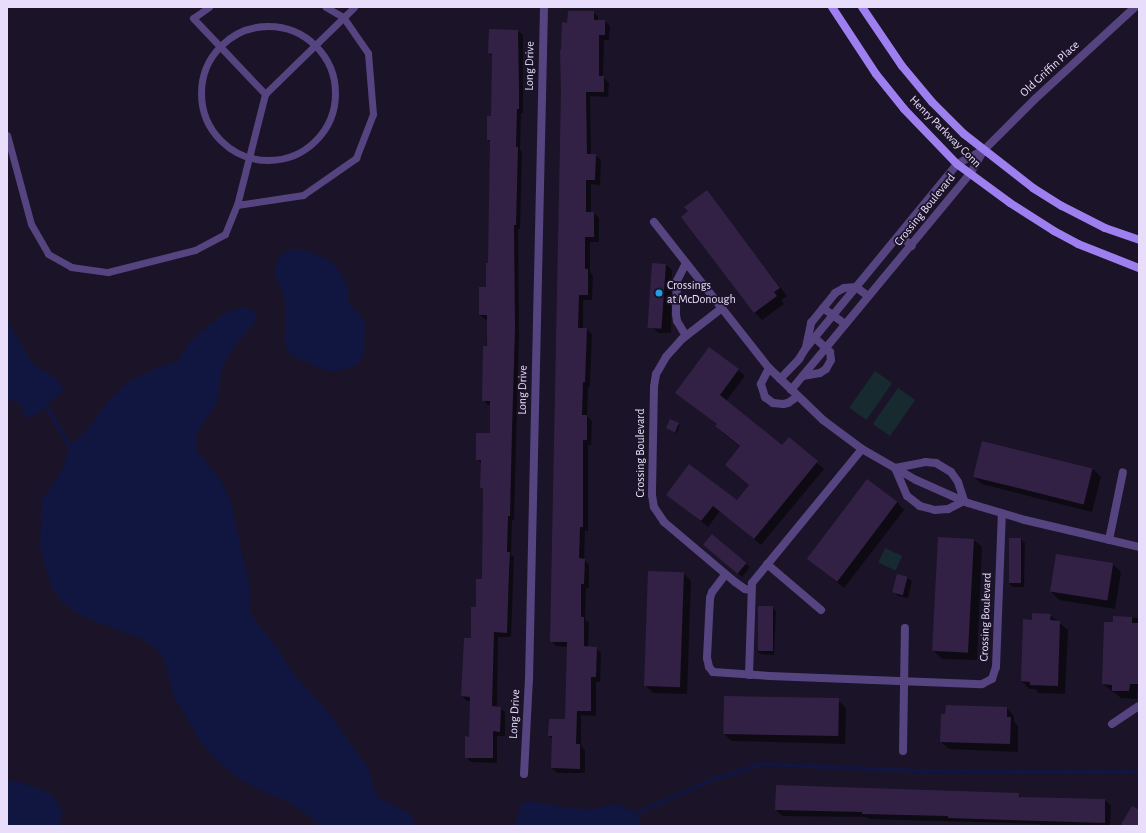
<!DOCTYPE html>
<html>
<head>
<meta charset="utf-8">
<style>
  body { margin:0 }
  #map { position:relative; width:1146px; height:833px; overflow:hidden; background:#1b1327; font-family:"Alegreya Sans",sans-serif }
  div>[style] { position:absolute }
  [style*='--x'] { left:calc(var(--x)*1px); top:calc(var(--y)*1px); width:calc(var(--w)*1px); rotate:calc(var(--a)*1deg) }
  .green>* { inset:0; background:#172a30; transform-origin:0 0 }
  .water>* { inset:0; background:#111641 }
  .shadow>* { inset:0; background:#0007 }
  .stream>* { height:4px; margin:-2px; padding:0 2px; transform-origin:2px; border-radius:2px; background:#111641 }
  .building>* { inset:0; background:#322145; transform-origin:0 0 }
  .lane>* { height:7px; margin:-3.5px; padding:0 3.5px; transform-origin:3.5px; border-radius:3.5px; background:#554480 }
  .lane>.ring { margin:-3.5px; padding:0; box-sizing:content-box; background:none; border:7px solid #554480; border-radius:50% }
  .street>* { height:8px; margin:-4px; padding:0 4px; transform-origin:4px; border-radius:4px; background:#554480 }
  .secondary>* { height:8px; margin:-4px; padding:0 4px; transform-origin:4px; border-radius:4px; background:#9e7ff0 }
  .dots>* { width:11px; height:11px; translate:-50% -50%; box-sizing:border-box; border:2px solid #1b1327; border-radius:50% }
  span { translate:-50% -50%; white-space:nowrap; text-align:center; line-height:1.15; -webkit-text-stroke:3.5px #1b1327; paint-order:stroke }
  .street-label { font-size:12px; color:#e8ddfb }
  .poi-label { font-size:12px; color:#e8ddfb }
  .left { translate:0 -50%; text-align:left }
  .frame { position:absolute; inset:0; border:8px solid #e8ddfb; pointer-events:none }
</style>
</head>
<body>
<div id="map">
  <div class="green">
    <div style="left:875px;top:371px;width:21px;height:45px;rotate:35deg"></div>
    <div style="left:898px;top:388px;width:21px;height:44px;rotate:35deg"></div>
    <div style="left:885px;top:548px;width:19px;height:16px;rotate:25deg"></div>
  </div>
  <div class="water">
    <div style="clip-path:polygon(291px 249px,301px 249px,328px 259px,336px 267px,346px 281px,349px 303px,362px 318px,365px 326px,364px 352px,359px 363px,352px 367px,342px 370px,328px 371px,298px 359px,289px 353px,285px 344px,285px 305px,283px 294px,275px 274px,276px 263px,279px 257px,286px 251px)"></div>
    <div style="clip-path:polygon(246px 307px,255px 312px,255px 321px,229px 354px,222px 370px,217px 403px,202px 424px,197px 433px,195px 441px,198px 452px,220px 479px,230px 499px,249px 584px,250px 611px,256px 622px,273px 642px,296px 677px,326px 709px,369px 769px,374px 791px,378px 797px,410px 814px,416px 826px,319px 826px,309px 816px,291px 803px,258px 789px,240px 779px,218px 762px,202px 744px,174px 697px,164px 659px,156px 649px,140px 638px,81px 616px,62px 602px,52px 588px,46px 570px,40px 544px,42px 499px,61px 473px,70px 446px,90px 426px,110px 399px,130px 381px,145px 373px,178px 360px,191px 341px,208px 326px,226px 312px)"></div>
    <div style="clip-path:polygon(7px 320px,33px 364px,58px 380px,64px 391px,31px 418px,25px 416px,23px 408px,17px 401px,7px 400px)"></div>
    <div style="clip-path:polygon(7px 780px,20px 782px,52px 794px,62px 810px,60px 826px,7px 826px)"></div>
    <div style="clip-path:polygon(529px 801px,568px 808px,593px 809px,616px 804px,628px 809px,635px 814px,639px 818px,639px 826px,515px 826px,521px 805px)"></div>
  </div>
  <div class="shadow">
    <div style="clip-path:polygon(593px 12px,598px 17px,598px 21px,604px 21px,610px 26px,609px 40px,604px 40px,603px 77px,609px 83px,608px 97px,590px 96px,591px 155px,595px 155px,601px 160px,600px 185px,591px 184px,591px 213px,594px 213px,599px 218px,599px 242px,590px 242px,590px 272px,593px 276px,592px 300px,583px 300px,583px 329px,587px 329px,592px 334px,590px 387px,588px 387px,587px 416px,592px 421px,591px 445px,588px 445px,588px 531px,585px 531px,584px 560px,589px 565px,589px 588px,586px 588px,585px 620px,589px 623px,588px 648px,596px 648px,601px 653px,600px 682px,596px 682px,596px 716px,581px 715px,581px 746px,585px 750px,585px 773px,557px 773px,552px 768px,553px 739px,549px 736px,566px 720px,568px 647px,556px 646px,551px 641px,568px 24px)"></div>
    <div style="clip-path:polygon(518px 31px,523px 35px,523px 113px,521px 113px,520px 150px,522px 152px,520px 229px,518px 229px,519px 335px,514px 520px,512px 520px,511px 555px,514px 557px,511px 637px,498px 637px,497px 708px,500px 708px,505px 712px,505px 736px,497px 736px,497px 763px,471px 762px,466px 757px,470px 738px,471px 701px,467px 701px,462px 696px,483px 580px,484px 490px,481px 487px,482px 464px,477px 459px,491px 434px,491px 405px,488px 405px,483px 400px,488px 320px,485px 319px,480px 315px,487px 288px,489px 264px,491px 143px,488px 140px,492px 117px,493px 57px,489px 53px)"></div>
    <div style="clip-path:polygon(706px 191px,787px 296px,781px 300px,784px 304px,762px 320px,754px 312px,689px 212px)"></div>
    <div style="clip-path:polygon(653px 264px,666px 265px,672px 270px,671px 333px,658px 333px,652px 327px)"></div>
    <div style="clip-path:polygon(738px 370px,745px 376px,726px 401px,782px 446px,789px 439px,824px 469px,761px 545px,720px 511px,708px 527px,667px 495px,737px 501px,750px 485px,726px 465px,740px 447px,723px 433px,716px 426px,718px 425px,676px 393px)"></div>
    <div style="clip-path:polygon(670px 420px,680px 425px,677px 433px,667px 428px)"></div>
    <div style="clip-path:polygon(983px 442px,1093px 469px,1101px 477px,1092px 512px,982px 484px,974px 477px)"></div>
    <div style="clip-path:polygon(897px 502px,904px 510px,844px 588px,807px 558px)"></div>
    <div style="clip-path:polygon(939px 538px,974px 540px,982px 547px,977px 660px,942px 659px,934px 651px)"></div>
    <div style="clip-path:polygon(1021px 539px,1025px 543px,1024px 587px,1013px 587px,1009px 583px)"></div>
    <div style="clip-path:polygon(707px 548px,746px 564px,750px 567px,742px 577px)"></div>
    <div style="clip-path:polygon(1057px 555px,1113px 564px,1121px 572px,1115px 609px,1059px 600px,1051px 592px)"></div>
    <div style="clip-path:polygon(683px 573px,691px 581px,687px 694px,653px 693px,645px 685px)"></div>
    <div style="clip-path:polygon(898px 576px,908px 578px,912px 581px,908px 598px,898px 596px,894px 592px)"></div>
    <div style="clip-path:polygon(772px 607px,776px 611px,774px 655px,761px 654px,757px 651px)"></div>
    <div style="clip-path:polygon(1050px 615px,1068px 630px,1065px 694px,1039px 693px,1035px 689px,1029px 689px,1022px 681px,1033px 621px)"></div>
    <div style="clip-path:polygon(1114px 617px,1139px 618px,1139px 691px,1137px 691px,1137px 699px,1121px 698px,1103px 684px)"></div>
    <div style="clip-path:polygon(838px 700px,846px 708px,845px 744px,732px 741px,724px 734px)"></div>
    <div style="clip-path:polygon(1007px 708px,1014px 716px,1014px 722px,1018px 726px,1018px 752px,949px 749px,941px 742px)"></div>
    <div style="clip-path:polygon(777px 786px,1018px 794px,1023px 799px,1105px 800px,1111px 806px,1110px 826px,1042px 826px,1040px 824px,869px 819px,866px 817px,782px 816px,776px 810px)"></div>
  </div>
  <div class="stream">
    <div style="--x:46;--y:406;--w:47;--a:59"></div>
    <div style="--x:635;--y:814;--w:86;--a:-23.9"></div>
    <div style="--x:714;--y:779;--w:50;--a:-17.4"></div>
    <div style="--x:762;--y:764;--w:157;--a:2.6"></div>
    <div style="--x:919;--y:771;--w:220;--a:0.3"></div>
  </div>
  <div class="building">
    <div style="clip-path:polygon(568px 11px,594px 11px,594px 20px,605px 20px,605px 35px,599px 35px,599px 76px,604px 76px,604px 92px,586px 92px,587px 154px,596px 154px,595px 180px,586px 180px,586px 212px,594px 212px,594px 237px,585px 237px,585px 269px,588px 269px,588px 295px,579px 295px,578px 328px,587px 328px,585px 382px,583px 382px,582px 415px,587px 415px,587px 440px,583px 440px,583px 527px,580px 527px,579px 558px,585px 559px,584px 584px,581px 584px,581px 617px,584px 617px,584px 646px,597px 647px,596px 677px,591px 677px,591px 711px,577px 711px,576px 744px,580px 744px,580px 769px,551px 768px,552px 736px,548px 736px,549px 719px,565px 719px,567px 642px,550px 642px,561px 91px,560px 50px,561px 50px,562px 22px,567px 23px)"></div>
    <div style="clip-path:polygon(489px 29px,518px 30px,519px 89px,519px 109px,517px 109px,516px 147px,518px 147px,516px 225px,514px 225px,515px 329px,512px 430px,510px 516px,508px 516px,507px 552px,510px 552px,509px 571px,507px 633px,494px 632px,492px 706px,501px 707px,500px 732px,493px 731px,493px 758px,465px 758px,465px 736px,469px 737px,470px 697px,461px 696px,464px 638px,471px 638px,471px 607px,476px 607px,476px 579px,482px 579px,483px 488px,480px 488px,481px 460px,476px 460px,476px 433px,490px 433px,490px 401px,482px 401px,483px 346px,487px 346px,487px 315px,479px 315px,479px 287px,486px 287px,486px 263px,488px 263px,490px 140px,487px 140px,487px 116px,491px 116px,492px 54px,488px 53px)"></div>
    <div style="clip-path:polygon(707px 190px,780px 288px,774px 292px,777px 296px,754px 313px,681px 217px,688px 211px,684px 207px)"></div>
    <div style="left:652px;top:263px;width:14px;height:65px;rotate:4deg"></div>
    <div style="clip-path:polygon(709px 347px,739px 369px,720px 395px,782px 445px,789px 437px,818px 461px,754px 539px,713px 506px,701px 521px,666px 495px,689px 464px,737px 500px,749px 485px,725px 465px,740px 446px,715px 426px,717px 424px,675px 393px)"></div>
    <div style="left:670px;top:419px;width:10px;height:10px;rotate:24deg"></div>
    <div style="left:982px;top:441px;width:114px;height:37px;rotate:14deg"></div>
    <div style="left:867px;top:479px;width:38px;height:100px;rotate:37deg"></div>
    <div style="left:712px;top:534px;width:45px;height:14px;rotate:40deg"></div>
    <div style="left:938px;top:537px;width:36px;height:114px;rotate:3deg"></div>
    <div style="left:1009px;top:538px;width:12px;height:45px"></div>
    <div style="left:1056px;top:554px;width:58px;height:38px;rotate:9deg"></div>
    <div style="left:648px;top:571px;width:36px;height:115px;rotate:2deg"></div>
    <div style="left:897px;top:574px;width:11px;height:19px;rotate:15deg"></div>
    <div style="left:758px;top:606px;width:15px;height:45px"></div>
    <div style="clip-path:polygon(1032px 613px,1051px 614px,1050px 620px,1060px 621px,1058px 686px,1030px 685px,1030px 682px,1021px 681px,1023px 619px,1032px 620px)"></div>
    <div style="clip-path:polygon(1113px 616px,1132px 617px,1132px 623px,1139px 623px,1139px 684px,1130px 684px,1129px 691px,1112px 691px,1112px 685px,1102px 684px,1104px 622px,1113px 622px)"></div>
    <div style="left:724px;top:696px;width:115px;height:38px;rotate:1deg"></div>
    <div style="clip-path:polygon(946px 705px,1007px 707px,1007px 717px,1011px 717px,1010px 744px,940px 742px,941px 714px,945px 714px)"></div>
    <div style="clip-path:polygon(776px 785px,1019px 793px,1019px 797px,1105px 799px,1105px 823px,948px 818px,948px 816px,862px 814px,862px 812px,775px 810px)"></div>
    <div style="clip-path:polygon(1132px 806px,1139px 810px,1139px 826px,1120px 826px)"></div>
  </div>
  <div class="lane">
    <div style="--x:209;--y:7;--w:19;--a:145"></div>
    <div style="--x:193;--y:18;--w:105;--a:46.5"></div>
    <div class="ring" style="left:201px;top:26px;width:127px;height:127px"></div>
    <div style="--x:7;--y:135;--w:92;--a:74.9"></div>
    <div style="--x:31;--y:224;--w:34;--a:60"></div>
    <div style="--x:48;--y:254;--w:26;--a:29"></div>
    <div style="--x:71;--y:267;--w:37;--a:8"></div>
    <div style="--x:108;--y:272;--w:90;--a:-14.2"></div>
    <div style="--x:195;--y:250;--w:34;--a:-28"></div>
    <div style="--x:225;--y:234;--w:31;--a:-68"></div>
    <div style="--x:237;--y:205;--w:67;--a:-8.6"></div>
    <div style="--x:303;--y:195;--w:65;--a:-34.9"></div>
    <div style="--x:356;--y:158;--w:47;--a:-68.9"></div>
    <div style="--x:373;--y:114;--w:61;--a:-94.7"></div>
    <div style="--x:368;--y:53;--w:44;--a:-124.8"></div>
    <div style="--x:343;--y:17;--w:20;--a:-150"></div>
    <div style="--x:237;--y:205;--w:114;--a:-75.8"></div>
    <div style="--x:265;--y:94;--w:124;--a:-44.3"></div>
  </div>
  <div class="street">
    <div style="--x:654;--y:222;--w:186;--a:51.8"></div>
    <div style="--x:769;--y:368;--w:75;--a:43.9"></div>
    <div style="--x:823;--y:420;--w:49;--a:36.6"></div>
    <div style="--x:862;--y:449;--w:62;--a:29.9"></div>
    <div style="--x:916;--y:480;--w:57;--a:23.9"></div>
    <div style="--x:968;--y:503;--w:59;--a:16.6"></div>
    <div style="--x:1025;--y:520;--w:117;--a:13.3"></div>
    <div style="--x:900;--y:235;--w:16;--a:43"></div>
    <div style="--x:686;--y:263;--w:20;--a:117"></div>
    <div style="--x:677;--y:281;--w:33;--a:92"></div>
    <div style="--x:676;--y:314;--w:7;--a:82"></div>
    <div style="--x:677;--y:321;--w:17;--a:59"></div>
    <div style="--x:722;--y:308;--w:51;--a:142.2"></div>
    <div style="--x:682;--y:339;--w:24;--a:132"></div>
    <div style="--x:666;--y:357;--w:20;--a:120"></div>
    <div style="--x:656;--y:374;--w:13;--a:99"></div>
    <div style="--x:654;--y:387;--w:108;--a:91.1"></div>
    <div style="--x:652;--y:495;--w:12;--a:81"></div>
    <div style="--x:654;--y:507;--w:18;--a:56"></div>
    <div style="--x:664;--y:522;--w:93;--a:40.2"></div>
    <div style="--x:735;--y:582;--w:12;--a:35"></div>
    <div style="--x:745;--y:589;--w:5;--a:11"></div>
    <div style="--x:823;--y:308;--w:27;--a:36"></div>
    <div style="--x:806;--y:347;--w:25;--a:-78"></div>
    <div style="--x:811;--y:323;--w:38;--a:-51"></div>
    <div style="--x:835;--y:293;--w:10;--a:-29"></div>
    <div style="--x:844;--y:288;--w:12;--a:-5"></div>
    <div style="--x:856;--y:287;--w:15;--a:37"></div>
    <div style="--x:769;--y:368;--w:18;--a:117"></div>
    <div style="--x:761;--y:384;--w:14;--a:73"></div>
    <div style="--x:765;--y:397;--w:10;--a:37"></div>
    <div style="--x:773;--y:403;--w:10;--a:6"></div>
    <div style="--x:783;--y:404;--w:5;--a:-11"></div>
    <div style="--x:788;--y:403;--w:12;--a:-35"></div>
    <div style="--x:803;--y:376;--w:17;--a:-10"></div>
    <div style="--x:820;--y:373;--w:7;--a:-34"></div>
    <div style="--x:826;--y:369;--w:10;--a:-61"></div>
    <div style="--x:831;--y:360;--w:8;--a:-97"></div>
    <div style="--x:830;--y:352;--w:21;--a:-137"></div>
    <div style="--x:780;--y:379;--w:28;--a:-46"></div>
    <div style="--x:799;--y:359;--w:13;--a:-58"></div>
    <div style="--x:806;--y:348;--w:238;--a:-50.6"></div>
    <div style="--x:957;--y:164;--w:30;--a:-28"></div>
    <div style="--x:791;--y:390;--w:281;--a:-50.4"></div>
    <div style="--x:970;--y:174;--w:28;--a:-60"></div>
    <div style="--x:984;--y:150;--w:72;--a:-45"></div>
    <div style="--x:1035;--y:99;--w:136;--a:-42.6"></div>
    <div style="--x:925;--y:462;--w:11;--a:5"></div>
    <div style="--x:936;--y:463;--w:17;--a:31"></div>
    <div style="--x:951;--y:472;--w:12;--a:55"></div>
    <div style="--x:958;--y:482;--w:20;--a:72"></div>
    <div style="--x:964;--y:501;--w:18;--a:153"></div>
    <div style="--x:948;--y:509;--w:13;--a:176"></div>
    <div style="--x:935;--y:510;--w:16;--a:-165"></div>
    <div style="--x:920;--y:506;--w:16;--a:-142"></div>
    <div style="--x:907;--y:496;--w:30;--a:-113"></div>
    <div style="--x:895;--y:468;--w:31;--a:-11"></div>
    <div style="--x:1109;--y:540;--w:69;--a:-78.4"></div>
    <div style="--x:767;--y:564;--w:71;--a:40.4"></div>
    <div style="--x:725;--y:575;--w:21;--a:127"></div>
    <div style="--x:712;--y:592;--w:6;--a:108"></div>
    <div style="--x:710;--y:598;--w:60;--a:92.9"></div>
    <div style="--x:707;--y:658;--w:9;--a:77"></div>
    <div style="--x:709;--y:667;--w:6;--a:51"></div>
    <div style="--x:713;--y:672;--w:57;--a:4"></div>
    <div style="--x:770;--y:676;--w:212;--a:2.2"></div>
    <div style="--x:982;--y:684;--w:11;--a:-27"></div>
    <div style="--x:992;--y:679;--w:13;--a:-72"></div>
    <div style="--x:996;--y:667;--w:153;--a:-87.8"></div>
    <div style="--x:749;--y:675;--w:92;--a:-88.1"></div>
    <div style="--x:752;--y:583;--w:173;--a:-50.6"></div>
    <div style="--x:1112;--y:724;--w:32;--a:-34"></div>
    <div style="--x:903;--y:751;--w:123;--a:-89.1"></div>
    <div style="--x:524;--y:774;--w:95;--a:-87"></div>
    <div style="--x:529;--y:679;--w:672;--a:-88.72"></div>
  </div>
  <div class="secondary">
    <div style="--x:832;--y:7;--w:80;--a:56.7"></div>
    <div style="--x:876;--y:74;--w:45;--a:51.3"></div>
    <div style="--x:904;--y:109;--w:76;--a:46.1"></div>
    <div style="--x:957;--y:164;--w:66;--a:36.3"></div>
    <div style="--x:1010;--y:203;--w:52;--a:32.5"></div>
    <div style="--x:1054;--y:231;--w:27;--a:28"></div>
    <div style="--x:1078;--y:244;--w:66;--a:21.5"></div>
    <div style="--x:862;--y:7;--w:71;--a:55.9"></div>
    <div style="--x:902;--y:66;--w:47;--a:50.2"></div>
    <div style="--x:932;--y:102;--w:45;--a:45"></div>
    <div style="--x:964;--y:134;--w:88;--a:38"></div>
    <div style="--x:1033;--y:188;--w:34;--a:32"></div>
    <div style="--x:1062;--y:206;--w:48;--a:27.1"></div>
    <div style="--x:1105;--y:228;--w:36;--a:19"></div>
  </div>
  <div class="dots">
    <div style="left:659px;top:293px;background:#1f9ee4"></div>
  </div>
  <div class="street-label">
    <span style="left:530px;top:66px;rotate:-89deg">Long Drive</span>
    <span style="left:1050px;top:69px;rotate:-43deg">Old Griffin Place</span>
    <span style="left:945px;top:132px;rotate:45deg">Henry Parkway Conn</span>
    <span style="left:925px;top:210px;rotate:-51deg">Crossing Boulevard</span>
    <span style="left:523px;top:390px;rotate:-89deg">Long Drive</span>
    <span style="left:641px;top:453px;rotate:-90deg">Crossing Boulevard</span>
    <span style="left:986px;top:617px;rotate:-88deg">Crossing Boulevard</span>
    <span style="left:515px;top:714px;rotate:-87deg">Long Drive</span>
  </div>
  <div class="poi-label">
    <span class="left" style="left:667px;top:293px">Crossings<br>at McDonough</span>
  </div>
  <div class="frame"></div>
</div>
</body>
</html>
